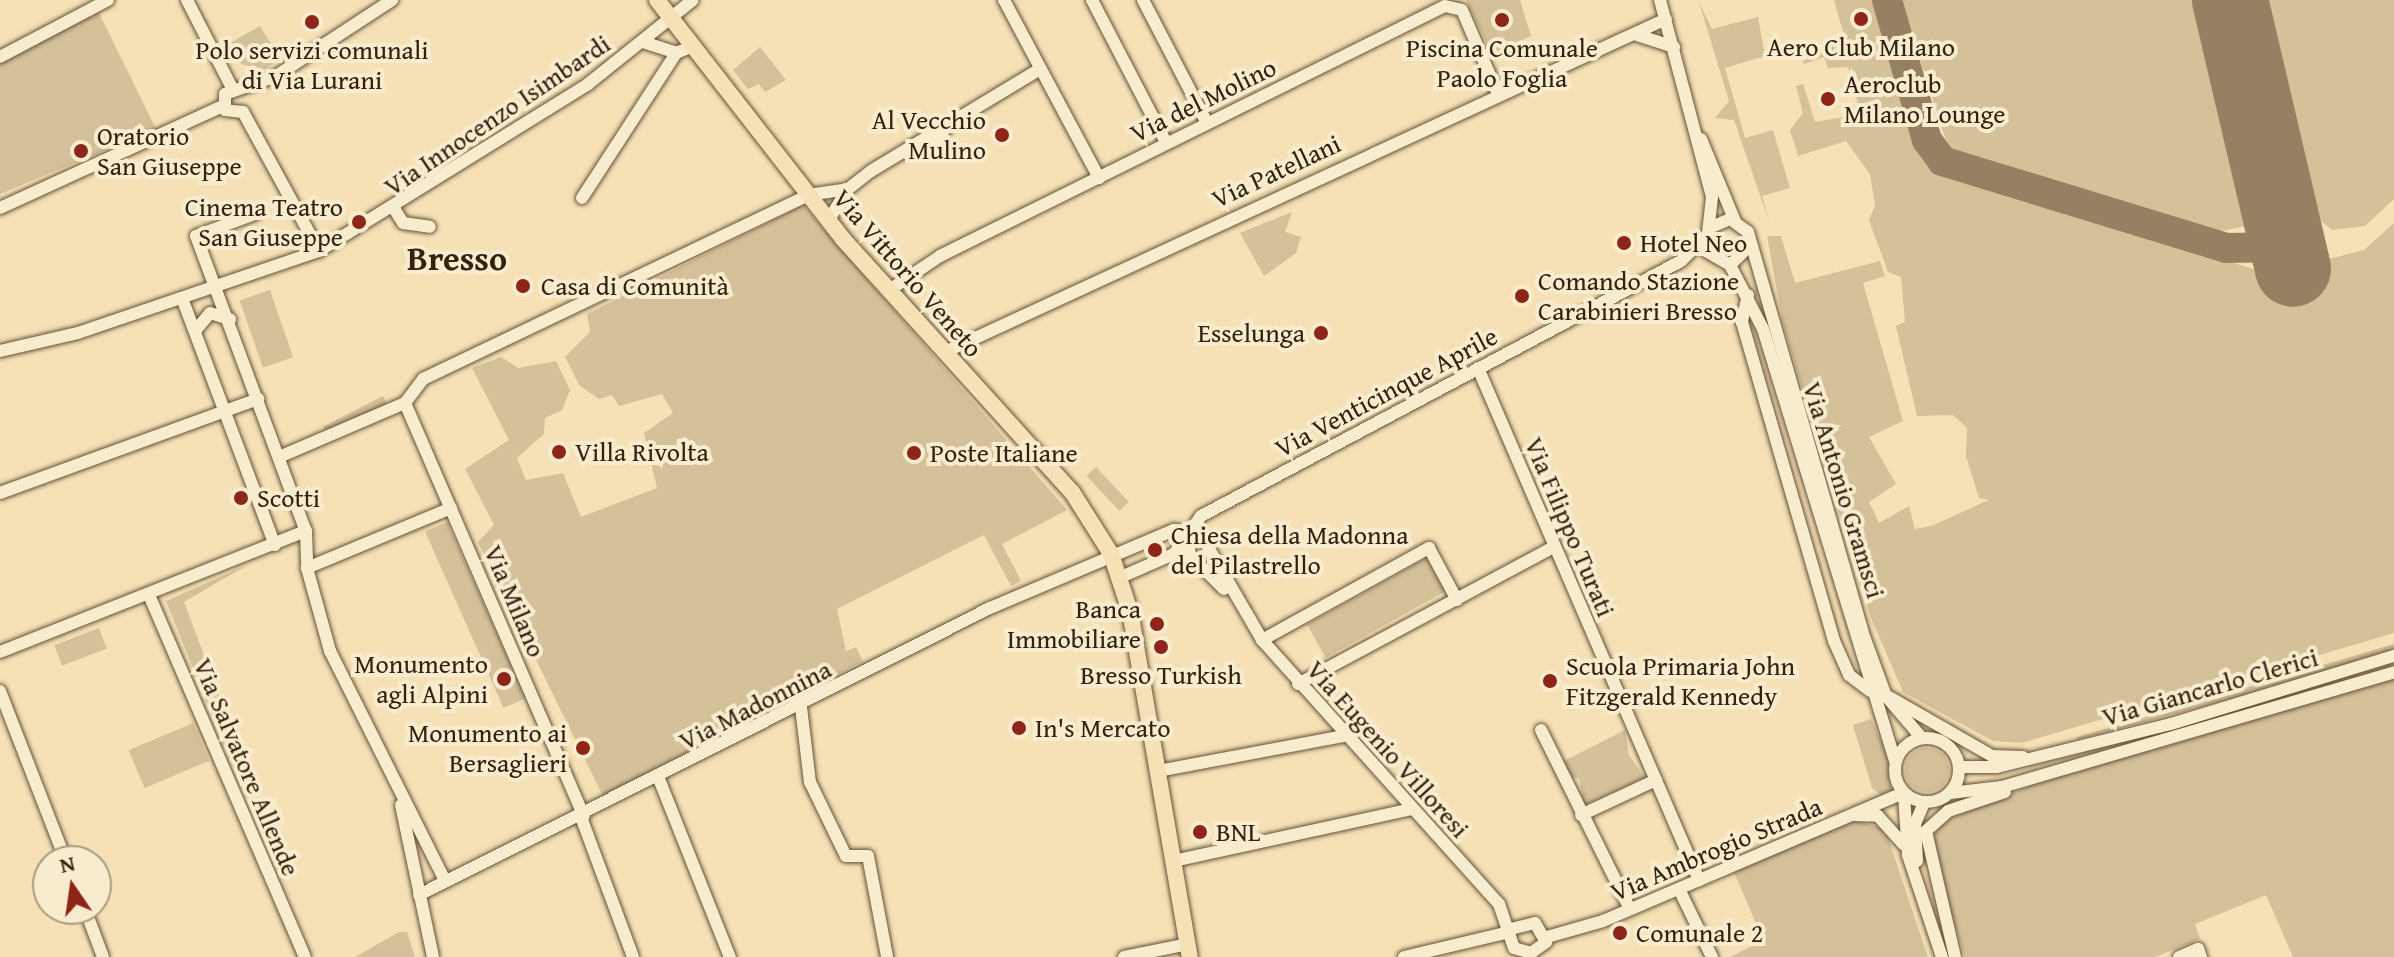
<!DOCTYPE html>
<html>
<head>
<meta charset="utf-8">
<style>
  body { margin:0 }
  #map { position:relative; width:2394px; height:957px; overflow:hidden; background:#f5e1b5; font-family:"Gentium Book Plus",serif }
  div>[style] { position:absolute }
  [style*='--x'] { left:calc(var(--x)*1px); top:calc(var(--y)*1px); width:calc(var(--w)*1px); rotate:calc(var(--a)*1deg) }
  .green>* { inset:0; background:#d4c099; transform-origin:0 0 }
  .round { border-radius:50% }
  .taxiway>* { height:30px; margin:-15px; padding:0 15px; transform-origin:15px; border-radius:15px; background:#958162 }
  .runway>* { height:76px; margin:-38px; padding:0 38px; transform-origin:38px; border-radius:38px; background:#958162 }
  .roads { filter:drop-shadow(0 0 2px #655139) drop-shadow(0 0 2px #655139) }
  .minor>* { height:12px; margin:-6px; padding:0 6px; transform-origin:6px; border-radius:6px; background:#f8eccf }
  .minor>.ring { margin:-6px; padding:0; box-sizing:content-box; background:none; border:12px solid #f8eccf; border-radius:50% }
  .major>* { height:16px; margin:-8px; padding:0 8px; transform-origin:8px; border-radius:8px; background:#f5e1b5 }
  .dots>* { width:22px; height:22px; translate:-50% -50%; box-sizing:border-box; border:4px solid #f8eccf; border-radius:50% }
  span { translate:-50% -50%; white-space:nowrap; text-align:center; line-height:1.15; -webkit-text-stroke:8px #f8eccf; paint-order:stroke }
  .poi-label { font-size:26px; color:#352110 }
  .left { translate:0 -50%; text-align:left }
  .right { translate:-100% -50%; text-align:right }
  .street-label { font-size:26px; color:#352110 }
  .district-label { font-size:34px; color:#352110; font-weight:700 }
  .north { position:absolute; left:32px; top:845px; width:80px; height:80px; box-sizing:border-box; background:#f8eccf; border:2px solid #aa9b83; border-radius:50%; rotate:347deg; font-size:22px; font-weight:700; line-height:32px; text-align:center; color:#352110 }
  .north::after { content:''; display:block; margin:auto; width:28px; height:36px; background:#8f2418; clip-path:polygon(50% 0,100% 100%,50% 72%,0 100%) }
</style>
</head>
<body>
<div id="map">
  <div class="green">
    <div style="clip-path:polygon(1466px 0,1520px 0,1531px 36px,1492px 54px)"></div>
    <div style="clip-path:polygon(1834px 0,1874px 0,1918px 151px,1941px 174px,2270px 274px,2364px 250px,2394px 223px,2394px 633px,2022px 743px,1993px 741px,1903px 692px,1870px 616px,1783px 324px,1767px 236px,1781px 236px,1795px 283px,1880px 261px,1885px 276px,1863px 283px,1903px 421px,1869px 437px,1896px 484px,1869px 502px,1879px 523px,1909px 506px,1915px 529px,1931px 526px,1989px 500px,1979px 498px,1966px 456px,1967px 428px,1953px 415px,1917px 416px,1896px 326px,1905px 322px,1901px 277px,1888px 272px,1869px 220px,1875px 205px,1870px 174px,1846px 141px,1798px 156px,1790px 130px,1803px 113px,1796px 86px,1803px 84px,1815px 122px,1861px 114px,1848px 67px,1828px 68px,1824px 57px,1804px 64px,1801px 56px,1846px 42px)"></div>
    <div style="clip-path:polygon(1901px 0,2202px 0,2251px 206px,2246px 226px,2217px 232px,1949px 150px)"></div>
    <div style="clip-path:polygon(2257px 0,2394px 0,2394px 199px,2365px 226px,2332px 230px,2307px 209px)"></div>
    <div style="clip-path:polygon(1699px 2px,1712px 29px,1758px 17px,1765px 56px,1725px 68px,1745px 138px,1773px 130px,1790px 188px,1762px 196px,1770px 224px,1734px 120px,1715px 118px,1729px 101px)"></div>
    <div style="clip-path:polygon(98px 11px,156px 129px,0 194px,0 63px)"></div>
    <div style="clip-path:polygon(260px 26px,280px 59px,264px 70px,241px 64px,230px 43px)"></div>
    <div style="clip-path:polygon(760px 47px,786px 80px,765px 92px,759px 84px,748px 89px,733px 70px)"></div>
    <div style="clip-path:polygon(803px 205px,1067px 510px,1002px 544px,1021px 581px,1011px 586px,984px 535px,837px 609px,846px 651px,856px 647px,863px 661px,603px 796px,478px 542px,494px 525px,465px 469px,509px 440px,472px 368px,501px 357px,518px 368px,556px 361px,570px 390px,562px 410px,545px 418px,544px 434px,517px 458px,526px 480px,563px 473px,581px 517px,657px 488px,644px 433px,673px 413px,662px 394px,619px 406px,612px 395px,599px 399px,579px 385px,565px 357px,590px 332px,587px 314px)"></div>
    <div style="clip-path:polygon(1292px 212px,1285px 232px,1301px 237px,1296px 253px,1264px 276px,1240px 233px)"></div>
    <div style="left:270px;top:290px;width:71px;height:32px;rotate:71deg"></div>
    <div style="left:383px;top:396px;width:9px;height:67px;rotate:63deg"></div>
    <div style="left:1096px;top:467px;width:48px;height:13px;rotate:47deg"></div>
    <div style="left:447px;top:522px;width:193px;height:24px;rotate:66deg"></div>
    <div style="left:1427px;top:558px;width:38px;height:137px;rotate:61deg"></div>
    <div style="clip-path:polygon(249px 564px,184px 602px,240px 750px,228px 755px,166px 601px)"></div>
    <div style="left:99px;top:628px;width:22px;height:48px;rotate:69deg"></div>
    <div style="clip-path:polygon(2394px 644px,2394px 655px,2077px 740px,2077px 737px)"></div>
    <div style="clip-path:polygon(2394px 676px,2394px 957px,2293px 957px,2266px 895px,2195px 924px,2200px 939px,2155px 957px,1965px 957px,1933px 856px,1936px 824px,2054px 776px)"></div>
    <div style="clip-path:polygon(1871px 719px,1889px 758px,1891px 790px,1881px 795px,1872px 788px,1853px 725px)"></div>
    <div style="left:193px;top:723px;width:41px;height:70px;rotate:67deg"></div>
    <div style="clip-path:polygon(1625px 730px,1629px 755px,1645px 778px,1584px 805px,1579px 778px,1568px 777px,1562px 762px)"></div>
    <div class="round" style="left:1905px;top:748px;width:44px;height:44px"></div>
    <div style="clip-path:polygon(1851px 820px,1879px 827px,1888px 837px,1928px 957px,1731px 957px,1763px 940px,1734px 872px)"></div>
    <div style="clip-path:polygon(399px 932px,407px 932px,415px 957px,355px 957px)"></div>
  </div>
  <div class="taxiway">
    <div style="--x:1887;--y:0;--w:146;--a:74.1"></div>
    <div style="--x:1927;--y:140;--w:26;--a:54"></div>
    <div style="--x:1942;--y:161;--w:297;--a:17"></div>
    <div style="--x:2226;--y:248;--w:61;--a:-0.9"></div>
  </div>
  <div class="runway">
    <div style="--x:2230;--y:0;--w:276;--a:76.8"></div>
  </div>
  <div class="roads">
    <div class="minor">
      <div style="--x:187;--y:0;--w:101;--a:62.9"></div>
      <div style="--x:1004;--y:0;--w:202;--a:61.9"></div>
      <div style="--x:1092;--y:0;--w:160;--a:62.5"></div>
      <div style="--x:1143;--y:0;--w:136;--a:62.5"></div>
      <div style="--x:1660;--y:0;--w:204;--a:75.2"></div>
      <div style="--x:1712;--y:197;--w:54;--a:96.3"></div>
      <div style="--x:1706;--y:251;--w:28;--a:30"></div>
      <div style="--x:1730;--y:265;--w:28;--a:-44"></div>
      <div style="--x:1637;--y:35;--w:39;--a:18"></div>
      <div style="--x:643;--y:42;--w:35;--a:18"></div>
      <div style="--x:0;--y:57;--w:122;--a:-27.8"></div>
      <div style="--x:243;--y:112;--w:18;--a:-174"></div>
      <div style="--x:225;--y:110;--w:16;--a:-90"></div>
      <div style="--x:225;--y:94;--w:54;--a:-19.4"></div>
      <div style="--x:276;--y:76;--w:139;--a:-33.2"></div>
      <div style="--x:243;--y:112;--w:158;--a:61.3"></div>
      <div style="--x:1701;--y:139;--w:89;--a:67.5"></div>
      <div style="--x:906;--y:153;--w:31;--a:-22"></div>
      <div style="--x:935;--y:141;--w:18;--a:-49"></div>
      <div style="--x:582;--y:198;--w:173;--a:-57"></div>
      <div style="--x:676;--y:53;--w:18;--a:-22"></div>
      <div style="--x:0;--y:208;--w:245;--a:-24.6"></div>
      <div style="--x:395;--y:210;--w:15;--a:58"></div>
      <div style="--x:403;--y:223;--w:27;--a:8"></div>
      <div style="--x:255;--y:214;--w:63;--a:159.6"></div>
      <div style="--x:196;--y:236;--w:315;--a:69.6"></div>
      <div style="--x:306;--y:531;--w:37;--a:88"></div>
      <div style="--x:307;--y:568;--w:86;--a:74.5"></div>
      <div style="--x:330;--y:651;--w:257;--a:63.4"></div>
      <div style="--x:828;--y:221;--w:38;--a:-58"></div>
      <div style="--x:848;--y:189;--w:29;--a:-38"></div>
      <div style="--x:871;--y:171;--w:197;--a:-31.1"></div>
      <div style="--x:1709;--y:228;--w:23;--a:-23"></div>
      <div style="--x:1730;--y:219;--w:22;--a:36"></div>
      <div style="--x:1748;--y:232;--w:423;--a:74"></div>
      <div style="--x:1865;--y:639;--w:61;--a:69.8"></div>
      <div style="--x:1886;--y:696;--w:54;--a:49.5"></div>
      <div style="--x:1730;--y:265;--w:72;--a:62.7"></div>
      <div style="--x:1763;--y:329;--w:452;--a:73"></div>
      <div style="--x:888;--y:291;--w:63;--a:-33.9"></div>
      <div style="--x:940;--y:256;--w:563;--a:-26.34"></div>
      <div style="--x:1445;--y:6;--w:17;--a:13"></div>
      <div style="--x:1462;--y:10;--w:91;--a:66.8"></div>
      <div style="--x:1748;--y:295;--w:28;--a:103"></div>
      <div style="--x:1742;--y:322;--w:332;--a:73.9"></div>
      <div style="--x:1834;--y:641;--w:37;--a:66"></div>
      <div style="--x:1849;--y:675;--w:26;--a:37"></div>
      <div style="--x:182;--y:298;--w:264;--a:69.4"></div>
      <div style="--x:195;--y:331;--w:23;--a:-50"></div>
      <div style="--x:210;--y:313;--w:21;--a:17"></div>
      <div style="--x:0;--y:351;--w:80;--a:-13"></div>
      <div style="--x:78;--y:333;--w:255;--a:-18.8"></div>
      <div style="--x:319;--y:251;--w:317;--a:-31.8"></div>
      <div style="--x:588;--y:84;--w:134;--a:-38.7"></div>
      <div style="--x:945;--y:352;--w:794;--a:-24.79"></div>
      <div style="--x:1478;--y:368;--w:558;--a:66.65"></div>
      <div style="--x:405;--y:403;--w:30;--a:-53"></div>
      <div style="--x:423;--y:379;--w:427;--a:-25.5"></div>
      <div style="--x:808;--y:195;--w:40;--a:-8.5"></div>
      <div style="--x:405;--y:403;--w:450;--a:66.6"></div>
      <div style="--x:279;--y:457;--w:137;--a:-23.2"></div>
      <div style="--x:0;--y:493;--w:275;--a:-20"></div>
      <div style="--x:1186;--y:534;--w:21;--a:79"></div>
      <div style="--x:1190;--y:555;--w:48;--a:45"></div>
      <div style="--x:307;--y:568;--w:156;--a:-22.6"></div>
      <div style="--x:1121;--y:577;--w:58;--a:-23.5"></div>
      <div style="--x:1174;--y:554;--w:47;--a:-54.6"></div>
      <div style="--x:1201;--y:516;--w:544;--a:-27.98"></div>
      <div style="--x:1681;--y:261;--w:34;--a:-45"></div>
      <div style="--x:149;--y:595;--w:394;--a:66.7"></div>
      <div style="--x:1262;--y:640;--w:191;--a:-28.9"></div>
      <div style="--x:1429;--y:548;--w:59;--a:61.7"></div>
      <div style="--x:0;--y:652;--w:329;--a:-21.6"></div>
      <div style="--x:1298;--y:684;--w:290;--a:-28.2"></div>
      <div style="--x:0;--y:691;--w:182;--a:68.8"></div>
      <div style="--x:1889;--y:697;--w:119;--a:29.8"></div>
      <div style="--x:1992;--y:756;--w:31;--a:2"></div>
      <div style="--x:801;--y:707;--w:76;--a:83.2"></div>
      <div style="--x:810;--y:782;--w:82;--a:64.1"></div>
      <div style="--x:846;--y:856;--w:22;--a:0"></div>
      <div style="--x:868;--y:856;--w:103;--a:79.3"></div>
      <div style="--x:1541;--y:730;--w:200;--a:63.6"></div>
      <div class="ring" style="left:1895px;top:738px;width:52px;height:52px"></div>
      <div style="--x:1960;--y:767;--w:37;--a:0"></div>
      <div style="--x:1997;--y:767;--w:179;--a:-13.9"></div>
      <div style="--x:2171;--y:724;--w:233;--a:-17"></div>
      <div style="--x:1158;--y:771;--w:189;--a:-10.7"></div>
      <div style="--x:659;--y:779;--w:192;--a:68.3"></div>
      <div style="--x:1950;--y:793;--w:52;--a:-6.6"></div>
      <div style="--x:2002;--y:787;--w:409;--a:-16.3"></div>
      <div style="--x:1904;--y:795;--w:60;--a:86.2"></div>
      <div style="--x:1908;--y:855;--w:108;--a:71.6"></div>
      <div style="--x:401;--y:805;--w:155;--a:78.1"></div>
      <div style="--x:1581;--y:815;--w:83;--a:-25"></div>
      <div style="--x:1855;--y:815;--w:23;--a:2"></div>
      <div style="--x:1878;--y:816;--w:38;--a:48"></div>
      <div style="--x:581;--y:817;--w:149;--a:69.6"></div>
      <div style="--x:1173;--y:861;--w:245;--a:-12.3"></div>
      <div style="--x:1917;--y:861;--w:37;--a:-93"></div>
      <div style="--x:1915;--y:824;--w:23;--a:-67"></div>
      <div style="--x:1679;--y:889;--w:76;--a:64.1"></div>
      <div style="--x:419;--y:895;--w:639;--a:-26.69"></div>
      <div style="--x:990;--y:608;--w:200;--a:-23"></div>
      <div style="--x:1174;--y:530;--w:27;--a:10"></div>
      <div style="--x:1201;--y:535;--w:121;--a:59.8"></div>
      <div style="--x:1262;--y:640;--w:355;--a:48.1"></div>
      <div style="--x:1499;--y:904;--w:46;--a:71.2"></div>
      <div style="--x:1514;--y:948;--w:18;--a:16"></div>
      <div style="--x:1531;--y:953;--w:19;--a:-36"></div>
      <div style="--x:1546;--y:942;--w:22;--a:-120"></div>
      <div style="--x:1535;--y:923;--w:25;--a:166"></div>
      <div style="--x:85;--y:909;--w:51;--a:69.4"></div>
      <div style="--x:1547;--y:937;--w:58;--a:-15.9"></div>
      <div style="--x:1603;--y:921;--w:324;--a:-23.1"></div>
      <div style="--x:1124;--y:957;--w:65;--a:-11.5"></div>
      <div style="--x:1404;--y:957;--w:109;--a:-13.3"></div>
      <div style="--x:1955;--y:957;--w:129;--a:-103"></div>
      <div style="--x:1926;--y:831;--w:30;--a:-42"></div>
      <div style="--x:1948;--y:811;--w:60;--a:-18.4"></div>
      <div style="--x:2179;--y:957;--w:21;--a:-23"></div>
      <div style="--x:2198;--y:949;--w:9;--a:69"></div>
    </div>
    <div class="major">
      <div style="--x:657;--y:0;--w:303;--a:52.1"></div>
      <div style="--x:843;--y:239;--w:341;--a:47.9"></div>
      <div style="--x:1072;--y:492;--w:73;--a:57.8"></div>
      <div style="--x:1111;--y:554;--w:60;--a:71.6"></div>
      <div style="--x:1130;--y:611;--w:351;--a:80.2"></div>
    </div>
  </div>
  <div class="dots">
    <div style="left:1861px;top:19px;background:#8f2418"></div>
    <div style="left:1502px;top:20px;background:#8f2418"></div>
    <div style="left:312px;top:22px;background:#8f2418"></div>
    <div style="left:1828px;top:99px;background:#8f2418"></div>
    <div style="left:1002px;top:135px;background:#8f2418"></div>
    <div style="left:81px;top:151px;background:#8f2418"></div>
    <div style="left:359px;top:222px;background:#8f2418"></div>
    <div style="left:1624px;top:243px;background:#8f2418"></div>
    <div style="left:523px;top:286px;background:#8f2418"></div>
    <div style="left:1522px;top:296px;background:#8f2418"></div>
    <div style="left:1321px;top:333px;background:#8f2418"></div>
    <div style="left:559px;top:452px;background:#8f2418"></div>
    <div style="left:914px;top:453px;background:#8f2418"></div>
    <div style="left:241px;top:498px;background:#8f2418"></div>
    <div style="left:1155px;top:550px;background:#8f2418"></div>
    <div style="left:1157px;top:624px;background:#8f2418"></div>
    <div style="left:1161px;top:647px;background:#8f2418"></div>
    <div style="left:504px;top:679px;background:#8f2418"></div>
    <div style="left:1550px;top:681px;background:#8f2418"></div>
    <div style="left:1019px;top:728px;background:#8f2418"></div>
    <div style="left:583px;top:748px;background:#8f2418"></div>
    <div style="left:1200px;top:832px;background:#8f2418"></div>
    <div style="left:1620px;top:933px;background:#8f2418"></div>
  </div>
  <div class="poi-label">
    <span style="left:1861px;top:47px">Aero Club Milano</span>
    <span style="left:1502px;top:63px">Piscina Comunale<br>Paolo Foglia</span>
    <span style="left:312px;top:65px">Polo servizi comunali<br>di Via Lurani</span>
    <span class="left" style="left:1844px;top:99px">Aeroclub<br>Milano Lounge</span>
    <span class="right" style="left:986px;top:135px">Al Vecchio<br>Mulino</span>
    <span class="left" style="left:97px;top:151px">Oratorio<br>San Giuseppe</span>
    <span class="right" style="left:343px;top:222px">Cinema Teatro<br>San Giuseppe</span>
    <span class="left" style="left:1640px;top:243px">Hotel Neo</span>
    <span class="left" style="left:1538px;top:296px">Comando Stazione<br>Carabinieri Bresso</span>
    <span class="left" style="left:541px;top:286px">Casa di Comunità</span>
    <span class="right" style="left:1305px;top:333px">Esselunga</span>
    <span class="left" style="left:575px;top:452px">Villa Rivolta</span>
    <span class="left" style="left:930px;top:453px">Poste Italiane</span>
    <span class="left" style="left:257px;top:498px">Scotti</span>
    <span class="left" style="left:1171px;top:550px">Chiesa della Madonna<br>del Pilastrello</span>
    <span class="right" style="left:1141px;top:624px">Banca<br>Immobiliare</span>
    <span class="right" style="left:488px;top:679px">Monumento<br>agli Alpini</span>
    <span class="left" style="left:1566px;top:681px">Scuola Primaria John<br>Fitzgerald Kennedy</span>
    <span style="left:1161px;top:675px">Bresso Turkish</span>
    <span class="left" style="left:1035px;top:728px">In's Mercato</span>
    <span class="right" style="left:567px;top:748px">Monumento ai<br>Bersaglieri</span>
    <span class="left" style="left:1216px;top:832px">BNL</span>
    <span class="left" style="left:1636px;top:933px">Comunale 2</span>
  </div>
  <div class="street-label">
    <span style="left:1203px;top:100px;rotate:-26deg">Via del Molino</span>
    <span style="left:497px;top:115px;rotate:-34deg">Via Innocenzo Isimbardi</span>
    <span style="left:1276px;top:171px;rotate:-25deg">Via Patellani</span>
    <span style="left:908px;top:273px;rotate:49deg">Via Vittorio Veneto</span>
    <span style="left:1386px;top:392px;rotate:-28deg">Via Venticinque Aprile</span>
    <span style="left:1844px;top:490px;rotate:73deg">Via Antonio Gramsci</span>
    <span style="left:1570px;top:527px;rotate:67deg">Via Filippo Turati</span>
    <span style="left:515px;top:601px;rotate:67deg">Via Milano</span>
    <span style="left:2210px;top:687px;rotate:-16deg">Via Giancarlo Clerici</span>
    <span style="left:755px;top:705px;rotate:-27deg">Via Madonnina</span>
    <span style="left:1388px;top:749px;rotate:48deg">Via Eugenio Villoresi</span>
    <span style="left:247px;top:767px;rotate:67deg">Via Salvatore Allende</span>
    <span style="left:1716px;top:849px;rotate:-23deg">Via Ambrogio Strada</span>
  </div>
  <div class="district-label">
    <span style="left:457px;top:258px">Bresso</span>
  </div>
  <div class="north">N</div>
</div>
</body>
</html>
